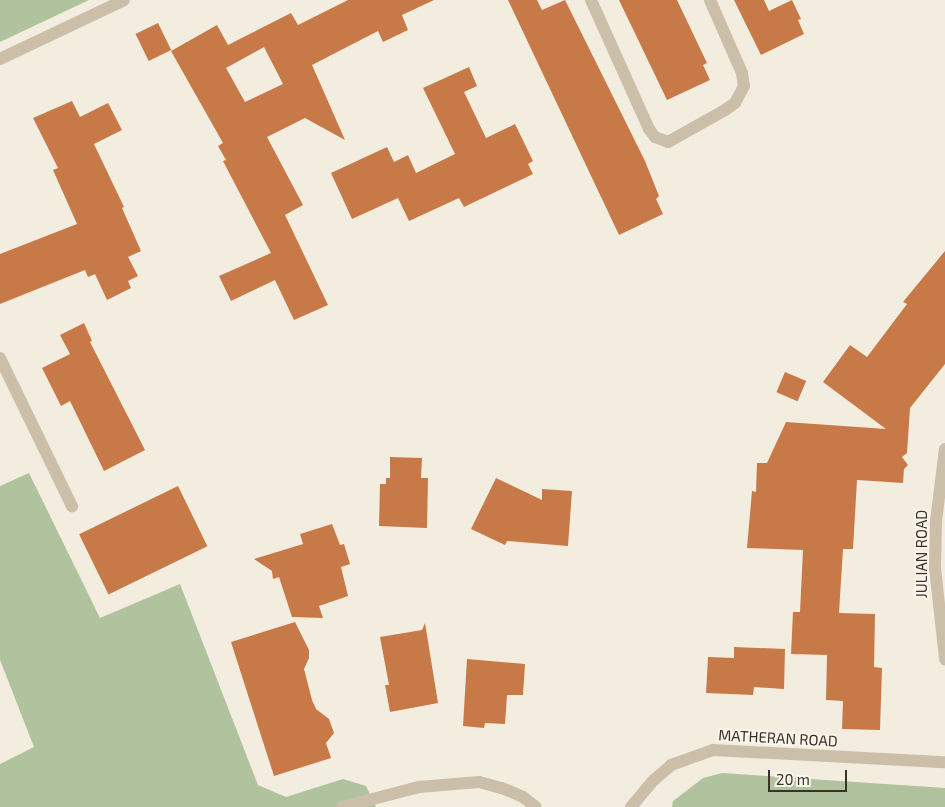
<!DOCTYPE html>
<html>
<head>
<meta charset="utf-8">
<style>
  body { margin:0 }
  #map { position:relative; width:945px; height:807px; overflow:hidden; background:#f3eddf; font-family:"Exo 2",sans-serif }
  div>[style] { position:absolute }
  [style*='--x'] { left:calc(var(--x)*1px); top:calc(var(--y)*1px); width:calc(var(--w)*1px); rotate:calc(var(--a)*1deg) }
  .green>* { inset:0; background:#b1c39e }
  .building>* { inset:0; background:#c87948; transform-origin:0 0 }
  .minor>* { height:12px; margin:-6px; padding:0 6px; transform-origin:6px; border-radius:6px; background:#ccbfaa }
  span { translate:-50% -50%; white-space:nowrap; text-align:center; line-height:1.15; -webkit-text-stroke:4px #fbf6ec; paint-order:stroke }
  .street-label { font-size:15px; color:#3a312a }
  .scale { position:absolute; left:768px; top:770px; width:79px; height:22px; box-sizing:border-box; border:2px solid #3a312a; border-top:0; padding-left:6px; font-size:15px; line-height:18px; white-space:nowrap; color:#3a312a; -webkit-text-stroke:4px #fbf6ec; paint-order:stroke }
</style>
</head>
<body>
<div id="map">
  <div class="green">
    <div style="clip-path:polygon(0 0,89px 0,0 42px)"></div>
    <div style="clip-path:polygon(29px 473px,100px 618px,180px 584px,258px 785px,286px 797px,343px 779px,366px 786px,376px 807px,0 807px,0 764px,34px 747px,0 660px,0 486px)"></div>
    <div style="clip-path:polygon(722px 773px,945px 788px,945px 807px,672px 807px,673px 801px,703px 778px)"></div>
  </div>
  <div class="building">
    <div style="clip-path:polygon(evenodd,348px 0,434px 0,402px 15px,408px 30px,383px 42px,378px 31px,312px 65px,345px 140px,305px 118px,267px 137px,303px 205px,285px 215px,328px 305px,294px 320px,275px 280px,231px 301px,219px 276px,271px 253px,223px 161px,226px 160px,218px 146px,223px 143px,171px 51px,217px 25px,228px 45px,291px 13px,298px 25px,348px 0,264px 47px,283px 84px,245px 102px,226px 68px,264px 47px)"></div>
    <div style="clip-path:polygon(508px 0,537px 0,542px 10px,565px 0,645px 161px,659px 196px,656px 199px,663px 214px,619px 235px)"></div>
    <div style="clip-path:polygon(619px 0,677px 0,707px 63px,703px 65px,710px 80px,667px 100px)"></div>
    <div style="clip-path:polygon(734px 0,764px 0,769px 11px,792px 0,801px 19px,798px 20px,804px 34px,761px 55px)"></div>
    <div style="left:158px;top:23px;width:30px;height:25px;rotate:64deg"></div>
    <div style="clip-path:polygon(469px 67px,477px 86px,464px 92px,486px 138px,515px 124px,533px 161px,528px 164px,533px 174px,464px 207px,459px 198px,409px 221px,398px 198px,352px 219px,331px 173px,387px 147px,394px 162px,408px 155px,416px 173px,455px 154px,423px 88px)"></div>
    <div style="clip-path:polygon(72px 101px,80px 117px,108px 103px,122px 130px,94px 144px,124px 207px,122px 208px,141px 251px,128px 257px,138px 276px,128px 281px,131px 288px,107px 300px,95px 274px,88px 277px,85px 270px,0 304px,0 254px,77px 224px,53px 170px,58px 168px,33px 118px)"></div>
    <div style="clip-path:polygon(945px 251px,945px 364px,910px 408px,907px 453px,902px 457px,908px 465px,904px 469px,903px 483px,857px 480px,853px 549px,843px 549px,839px 613px,875px 614px,874px 667px,882px 668px,880px 730px,842px 729px,843px 701px,826px 700px,827px 655px,791px 654px,793px 612px,800px 612px,803px 550px,747px 548px,752px 491px,756px 492px,757px 463px,767px 463px,786px 422px,886px 429px,823px 382px,850px 345px,867px 357px,907px 304px,903px 302px)"></div>
    <div style="clip-path:polygon(84px 323px,92px 341px,90px 342px,145px 450px,104px 471px,70px 401px,61px 406px,42px 368px,70px 354px,60px 335px)"></div>
    <div style="left:785px;top:372px;width:23px;height:22px;rotate:23deg"></div>
    <div style="clip-path:polygon(390px 457px,422px 458px,421px 478px,428px 478px,427px 528px,379px 526px,380px 484px,386px 484px,386px 478px,390px 478px)"></div>
    <div style="clip-path:polygon(496px 478px,542px 500px,542px 489px,572px 491px,568px 546px,507px 541px,505px 545px,471px 529px)"></div>
    <div style="left:178px;top:486px;width:67px;height:110px;rotate:64deg"></div>
    <div style="clip-path:polygon(332px 524px,340px 545px,344px 544px,350px 564px,341px 567px,348px 596px,319px 606px,323px 618px,292px 617px,279px 577px,273px 579px,272px 571px,254px 559px,303px 544px,300px 534px)"></div>
    <div style="clip-path:polygon(295px 622px,309px 650px,309px 658px,304px 669px,312px 700px,316px 709px,329px 719px,334px 733px,326px 743px,331px 758px,274px 776px,231px 642px)"></div>
    <div style="clip-path:polygon(425px 623px,438px 703px,390px 712px,385px 685px,389px 685px,380px 637px,422px 630px)"></div>
    <div style="clip-path:polygon(734px 647px,785px 649px,784px 689px,754px 687px,753px 695px,706px 693px,708px 657px,734px 658px)"></div>
    <div style="clip-path:polygon(467px 659px,525px 664px,523px 695px,507px 695px,505px 724px,485px 723px,484px 728px,463px 726px)"></div>
  </div>
  <div class="minor">
    <div style="--x:591;--y:0;--w:141;--a:65.8"></div>
    <div style="--x:649;--y:129;--w:10;--a:53"></div>
    <div style="--x:655;--y:137;--w:14;--a:21"></div>
    <div style="--x:668;--y:142;--w:65;--a:-29.3"></div>
    <div style="--x:725;--y:110;--w:12;--a:-35"></div>
    <div style="--x:735;--y:103;--w:19;--a:-62"></div>
    <div style="--x:744;--y:86;--w:13;--a:-99"></div>
    <div style="--x:742;--y:73;--w:80;--a:-113.7"></div>
    <div style="--x:0;--y:59;--w:137;--a:-25.4"></div>
    <div style="--x:0;--y:358;--w:165;--a:64.1"></div>
    <div style="--x:945;--y:449;--w:73;--a:97.1"></div>
    <div style="--x:936;--y:521;--w:47;--a:91.2"></div>
    <div style="--x:935;--y:568;--w:92;--a:83.7"></div>
    <div style="--x:342;--y:807;--w:80;--a:-14.6"></div>
    <div style="--x:419;--y:787;--w:60;--a:-4.8"></div>
    <div style="--x:479;--y:782;--w:24;--a:15"></div>
    <div style="--x:502;--y:788;--w:23;--a:23"></div>
    <div style="--x:523;--y:797;--w:16;--a:38"></div>
    <div style="--x:631;--y:807;--w:35;--a:-50"></div>
    <div style="--x:654;--y:780;--w:23;--a:-41"></div>
    <div style="--x:671;--y:765;--w:45;--a:-19.7"></div>
    <div style="--x:713;--y:750;--w:232;--a:3"></div>
  </div>
  <div class="street-label">
    <span style="left:922px;top:554px;rotate:-90deg">JULIAN ROAD</span>
    <span style="left:778px;top:738px;rotate:3deg">MATHERAN ROAD</span>
  </div>
  <div class="scale">20 m</div>
</div>
</body>
</html>
